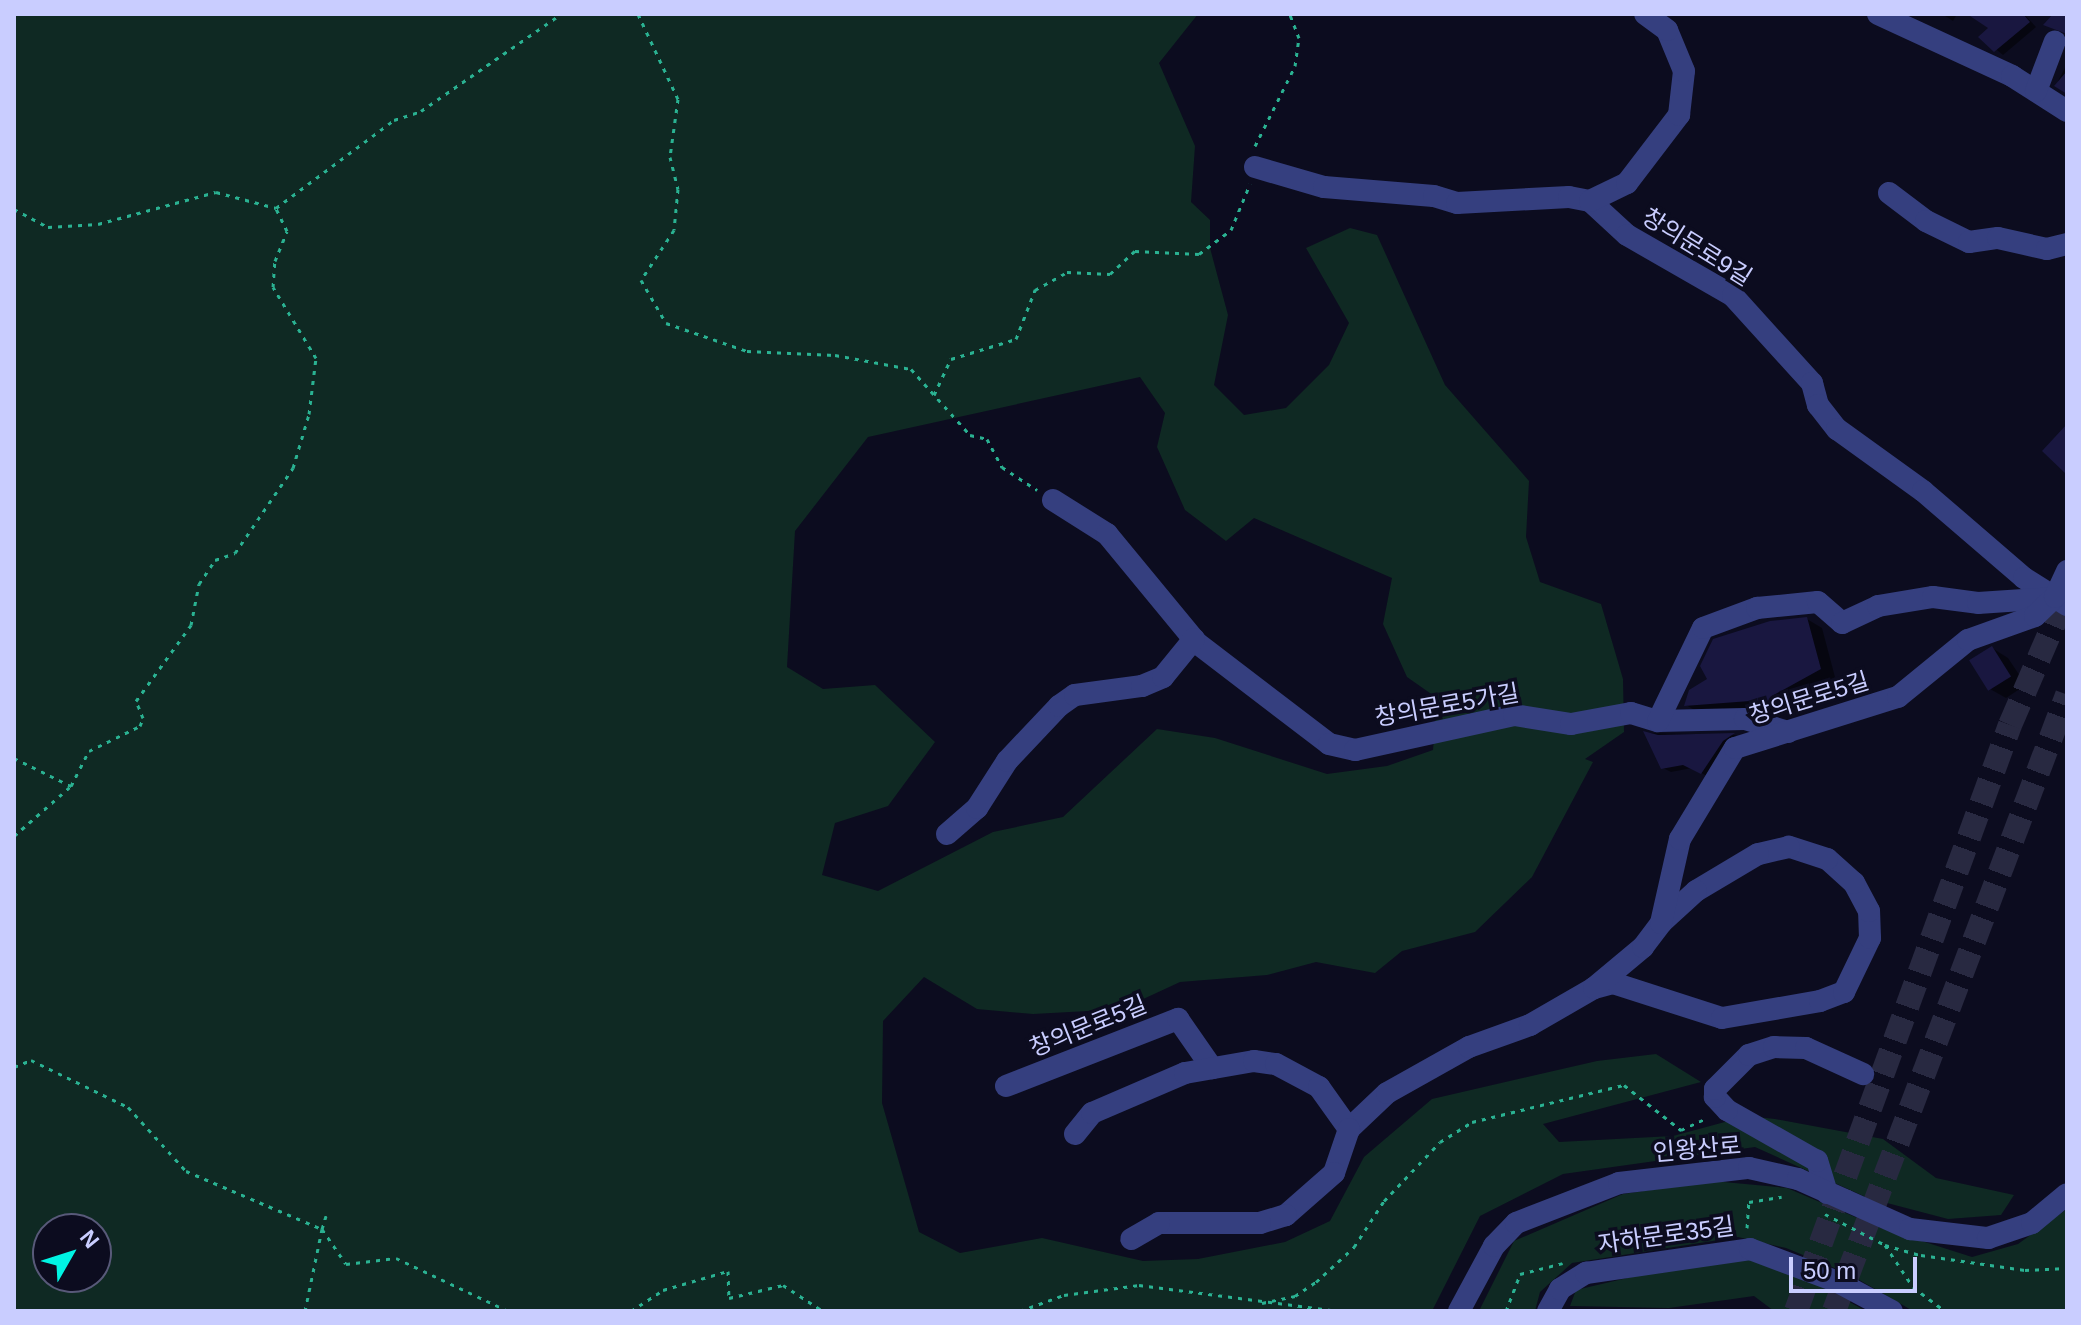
<!DOCTYPE html>
<html>
<head>
<meta charset="utf-8">
<style>
  body { margin:0 }
  #map { position:relative; width:2081px; height:1325px; overflow:hidden; background:#0c0c1f; font-family:Arial,"Noto Sans KR",sans-serif }
  div>[style] { position:absolute }
  [style*='--x'] { left:calc(var(--x)*1px); top:calc(var(--y)*1px); width:calc(var(--w)*1px); rotate:calc(var(--a)*1deg) }
  .green>* { inset:0; background:#0f2923 }
  .shadow>* { inset:0; background:#0007 }
  .building>* { inset:0; background:#191740; transform-origin:0 0 }
  .major-tunnel>* { height:24px; margin-top:-12px; transform-origin:0; background:repeating-linear-gradient(90deg,#282941 0 24px,transparent 0 36px) }
  .path>* { height:3px; margin-top:-1.5px; transform-origin:0; background:repeating-linear-gradient(90deg,#2ab292 0 4px,transparent 0 10px) }
  .minor>* { height:22px; margin:-11px; padding:0 11px; transform-origin:11px; border-radius:11px; background:#353f7f }
  span { translate:-50% -50%; white-space:nowrap; text-align:center; line-height:1.15; -webkit-text-stroke:7px #0c0c1f; paint-order:stroke }
  .street-label { font-size:24px; color:#c9cdff }
  .frame { position:absolute; inset:0; border:16px solid #c9cdff; pointer-events:none }
  .north { position:absolute; left:32px; top:1213px; width:80px; height:80px; box-sizing:border-box; background:#0c0c1f; border:2px solid #585979; border-radius:50%; rotate:51deg; font-size:22px; font-weight:700; line-height:32px; text-align:center; color:#c9cdff }
  .north::after { content:''; display:block; margin:auto; width:28px; height:36px; background:#00f4e3; clip-path:polygon(50% 0,100% 100%,50% 72%,0 100%) }
  .scale { position:absolute; left:1789px; top:1257px; width:128px; height:36px; box-sizing:border-box; border:4px solid #c9cdff; border-top:0; padding-left:10px; font-size:24px; line-height:28px; white-space:nowrap; color:#c9cdff; -webkit-text-stroke:6px #0c0c1f; paint-order:stroke }
</style>
</head>
<body>
<div id="map">
  <div class="green">
    <div style="clip-path:polygon(evenodd,14px 14px,1198px 14px,1159px 63px,1195px 146px,1191px 202px,1210px 220px,1210px 248px,1228px 315px,1214px 385px,1244px 415px,1286px 408px,1329px 365px,1349px 323px,1306px 248px,1350px 228px,1377px 235px,1445px 385px,1529px 481px,1526px 537px,1540px 582px,1601px 604px,1623px 679px,1624px 732px,1585px 759px,1593px 762px,1532px 877px,1475px 932px,1402px 951px,1375px 973px,1316px 962px,1267px 975px,1180px 982px,1139px 1001px,1088px 1011px,1033px 1014px,977px 1009px,924px 977px,883px 1021px,882px 1103px,919px 1232px,960px 1253px,1042px 1238px,1143px 1261px,1198px 1259px,1285px 1242px,1330px 1221px,1364px 1157px,1432px 1099px,1597px 1061px,1656px 1054px,1701px 1082px,1543px 1124px,1559px 1142px,1673px 1136px,1747px 1116px,1775px 1119px,1883px 1139px,1936px 1178px,2014px 1195px,2001px 1215px,1948px 1219px,1868px 1198px,1755px 1147px,1563px 1174px,1480px 1216px,1432px 1311px,14px 1311px,14px 14px,1140px 377px,1165px 413px,1157px 447px,1185px 510px,1226px 541px,1254px 518px,1392px 578px,1383px 624px,1407px 677px,1437px 698px,1433px 750px,1387px 766px,1327px 774px,1215px 738px,1157px 729px,1063px 817px,993px 832px,878px 891px,822px 875px,835px 823px,888px 806px,935px 742px,875px 685px,823px 689px,787px 667px,795px 531px,868px 437px,1140px 377px,14px 14px,48px 1229px,96px 1229px,96px 1277px,48px 1277px,48px 1229px)"></div>
    <div style="clip-path:polygon(1713px 1181px,1787px 1188px,1881px 1228px,1972px 1257px,2018px 1244px,2067px 1209px,2067px 1311px,1913px 1311px,1849px 1274px,1786px 1248px,1738px 1237px,1572px 1263px,1540px 1292px,1535px 1311px,1479px 1311px,1514px 1241px,1623px 1194px)"></div>
    <div style="clip-path:polygon(1747px 1259px,1816px 1284px,1866px 1311px,1774px 1311px,1754px 1296px,1669px 1308px,1570px 1306px,1576px 1290px,1657px 1271px)"></div>
  </div>
  <div class="shadow">
    <div style="clip-path:polygon(1942px 14px,1957px 14px,1953px 21px)"></div>
    <div style="clip-path:polygon(1971px 14px,2024px 14px,2036px 27px,2003px 55px,1981px 37px,1991px 28px)"></div>
    <div style="clip-path:polygon(2067px 64px,2067px 93px,2056px 85px)"></div>
    <div style="clip-path:polygon(1807px 619px,1822px 628px,1835px 677px,1786px 704px,1788px 712px,1701px 714px,1686px 705px)"></div>
    <div style="clip-path:polygon(1992px 648px,2008px 658px,2026px 685px,2006px 698px,1990px 689px)"></div>
    <div style="clip-path:polygon(1646px 733px,1735px 735px,1740px 738px,1709px 777px,1692px 768px,1671px 772px,1663px 768px)"></div>
  </div>
  <div class="building">
    <div style="clip-path:polygon(1967px 14px,2023px 14px,2030px 22px,1994px 52px,1978px 37px,1988px 28px)"></div>
    <div style="clip-path:polygon(2053px 14px,2067px 14px,2067px 34px,2043px 25px)"></div>
    <div style="clip-path:polygon(2067px 71px,2067px 94px,2054px 86px)"></div>
    <div style="clip-path:polygon(2067px 424px,2067px 475px,2042px 451px)"></div>
    <div style="clip-path:polygon(1807px 617px,1821px 669px,1772px 696px,1774px 704px,1759px 709px,1750px 701px,1684px 706px,1689px 690px,1707px 679px,1700px 666px,1713px 639px,1770px 621px)"></div>
    <div style="left:1992px;top:646px;width:36px;height:27px;rotate:58deg"></div>
    <div style="clip-path:polygon(1643px 731px,1658px 735px,1735px 733px,1723px 741px,1701px 774px,1683px 765px,1661px 769px)"></div>
  </div>
  <div class="major-tunnel">
    <div style="--x:1796;--y:1311;--w:624;--a:-69.94"></div>
    <div style="--x:2010;--y:725;--w:144;--a:-66.6"></div>
    <div style="--x:1834;--y:1311;--w:659;--a:-69.28"></div>
  </div>
  <div class="path">
    <div style="--x:574;--y:14;--w:33;--a:0"></div>
    <div style="--x:638;--y:14;--w:94;--a:64.8"></div>
    <div style="--x:678;--y:99;--w:59;--a:97.9"></div>
    <div style="--x:670;--y:157;--w:33;--a:76"></div>
    <div style="--x:678;--y:189;--w:41;--a:95.6"></div>
    <div style="--x:674;--y:230;--w:60;--a:123.4"></div>
    <div style="--x:641;--y:280;--w:50;--a:59.8"></div>
    <div style="--x:666;--y:323;--w:86;--a:19.1"></div>
    <div style="--x:747;--y:351;--w:88;--a:2.6"></div>
    <div style="--x:835;--y:355;--w:77;--a:10.4"></div>
    <div style="--x:911;--y:369;--w:89;--a:48.2"></div>
    <div style="--x:970;--y:435;--w:17;--a:13"></div>
    <div style="--x:987;--y:439;--w:32;--a:62"></div>
    <div style="--x:1002;--y:467;--w:42;--a:33.3"></div>
    <div style="--x:1255;--y:146;--w:89;--a:-63.4"></div>
    <div style="--x:1295;--y:66;--w:28;--a:-82"></div>
    <div style="--x:1299;--y:38;--w:26;--a:-111"></div>
    <div style="--x:14;--y:209;--w:38;--a:28"></div>
    <div style="--x:48;--y:227;--w:50;--a:-3.4"></div>
    <div style="--x:98;--y:224;--w:122;--a:-15.2"></div>
    <div style="--x:216;--y:192;--w:62;--a:14.9"></div>
    <div style="--x:934;--y:395;--w:40;--a:-65"></div>
    <div style="--x:951;--y:359;--w:68;--a:-17.1"></div>
    <div style="--x:1016;--y:339;--w:53;--a:-68.8"></div>
    <div style="--x:1035;--y:290;--w:37;--a:-29"></div>
    <div style="--x:1067;--y:272;--w:43;--a:2.7"></div>
    <div style="--x:1110;--y:274;--w:34;--a:-43"></div>
    <div style="--x:1135;--y:251;--w:64;--a:2.7"></div>
    <div style="--x:1199;--y:254;--w:40;--a:-37"></div>
    <div style="--x:1231;--y:230;--w:50;--a:-67.6"></div>
    <div style="--x:14;--y:758;--w:64;--a:26.2"></div>
    <div style="--x:14;--y:836;--w:76;--a:-41.3"></div>
    <div style="--x:71;--y:786;--w:39;--a:-63"></div>
    <div style="--x:89;--y:751;--w:57;--a:-26.1"></div>
    <div style="--x:140;--y:726;--w:9;--a:-69"></div>
    <div style="--x:143;--y:718;--w:18;--a:-112"></div>
    <div style="--x:136;--y:701;--w:94;--a:-54.1"></div>
    <div style="--x:191;--y:625;--w:42;--a:-79"></div>
    <div style="--x:199;--y:584;--w:29;--a:-56"></div>
    <div style="--x:215;--y:560;--w:21;--a:-19"></div>
    <div style="--x:235;--y:553;--w:103;--a:-55.7"></div>
    <div style="--x:293;--y:468;--w:56;--a:-73.5"></div>
    <div style="--x:309;--y:414;--w:56;--a:-82.9"></div>
    <div style="--x:316;--y:358;--w:83;--a:-121.2"></div>
    <div style="--x:273;--y:287;--w:26;--a:-86"></div>
    <div style="--x:275;--y:261;--w:32;--a:-68"></div>
    <div style="--x:287;--y:231;--w:25;--a:-116"></div>
    <div style="--x:276;--y:208;--w:147;--a:-36.7"></div>
    <div style="--x:394;--y:120;--w:28;--a:-18"></div>
    <div style="--x:421;--y:111;--w:170;--a:-34.7"></div>
    <div style="--x:14;--y:1067;--w:18;--a:-22"></div>
    <div style="--x:31;--y:1060;--w:108;--a:25.9"></div>
    <div style="--x:128;--y:1107;--w:86;--a:47.8"></div>
    <div style="--x:186;--y:1171;--w:148;--a:23.1"></div>
    <div style="--x:322;--y:1229;--w:14;--a:-73"></div>
    <div style="--x:1825;--y:1214;--w:68;--a:27.3"></div>
    <div style="--x:1885;--y:1245;--w:37;--a:16"></div>
    <div style="--x:1921;--y:1255;--w:105;--a:8.2"></div>
    <div style="--x:2025;--y:1270;--w:42;--a:-2.7"></div>
    <div style="--x:1747;--y:1228;--w:26;--a:-86"></div>
    <div style="--x:1749;--y:1202;--w:33;--a:-9"></div>
    <div style="--x:1885;--y:1245;--w:50;--a:56.3"></div>
    <div style="--x:1913;--y:1287;--w:40;--a:37"></div>
    <div style="--x:1262;--y:1303;--w:34;--a:-12"></div>
    <div style="--x:1295;--y:1296;--w:25;--a:-34"></div>
    <div style="--x:1316;--y:1282;--w:52;--a:-42.6"></div>
    <div style="--x:1354;--y:1247;--w:55;--a:-56.9"></div>
    <div style="--x:1384;--y:1201;--w:81;--a:-46.5"></div>
    <div style="--x:1440;--y:1142;--w:38;--a:-32"></div>
    <div style="--x:1472;--y:1122;--w:156;--a:-13.7"></div>
    <div style="--x:1624;--y:1085;--w:73;--a:38.3"></div>
    <div style="--x:1681;--y:1130;--w:29;--a:-25"></div>
    <div style="--x:305;--y:1311;--w:84;--a:-78.3"></div>
    <div style="--x:322;--y:1229;--w:42;--a:55.6"></div>
    <div style="--x:346;--y:1264;--w:50;--a:-6.8"></div>
    <div style="--x:396;--y:1258;--w:124;--a:25.3"></div>
    <div style="--x:631;--y:1311;--w:38;--a:-33"></div>
    <div style="--x:663;--y:1290;--w:68;--a:-16.3"></div>
    <div style="--x:728;--y:1271;--w:27;--a:88"></div>
    <div style="--x:729;--y:1298;--w:56;--a:-13.5"></div>
    <div style="--x:783;--y:1285;--w:48;--a:33"></div>
    <div style="--x:1020;--y:1311;--w:47;--a:-20"></div>
    <div style="--x:1064;--y:1295;--w:76;--a:-7.6"></div>
    <div style="--x:1139;--y:1285;--w:201;--a:7.4"></div>
    <div style="--x:1506;--y:1311;--w:40;--a:-69"></div>
    <div style="--x:1520;--y:1274;--w:44;--a:-14.3"></div>
  </div>
  <div class="minor">
    <div style="--x:1878;--y:14;--w:148;--a:24.8"></div>
    <div style="--x:2012;--y:76;--w:65;--a:32.5"></div>
    <div style="--x:2036;--y:91;--w:53;--a:-69.2"></div>
    <div style="--x:1255;--y:167;--w:72;--a:16.2"></div>
    <div style="--x:1324;--y:187;--w:110;--a:4.7"></div>
    <div style="--x:1434;--y:196;--w:24;--a:17"></div>
    <div style="--x:1457;--y:203;--w:112;--a:-3.1"></div>
    <div style="--x:1569;--y:197;--w:21;--a:11"></div>
    <div style="--x:1590;--y:201;--w:50;--a:42.6"></div>
    <div style="--x:1627;--y:235;--w:122;--a:29.9"></div>
    <div style="--x:1733;--y:296;--w:118;--a:47.8"></div>
    <div style="--x:1812;--y:383;--w:23;--a:75"></div>
    <div style="--x:1818;--y:405;--w:31;--a:52"></div>
    <div style="--x:1837;--y:429;--w:106;--a:35.8"></div>
    <div style="--x:1923;--y:491;--w:133;--a:40.7"></div>
    <div style="--x:2024;--y:578;--w:51;--a:32.1"></div>
    <div style="--x:1889;--y:193;--w:46;--a:37.1"></div>
    <div style="--x:1926;--y:221;--w:48;--a:26"></div>
    <div style="--x:1969;--y:242;--w:29;--a:-8"></div>
    <div style="--x:1998;--y:238;--w:50;--a:12.7"></div>
    <div style="--x:2047;--y:249;--w:21;--a:-14"></div>
    <div style="--x:1590;--y:201;--w:41;--a:-25.9"></div>
    <div style="--x:1627;--y:183;--w:86;--a:-52.6"></div>
    <div style="--x:1679;--y:115;--w:44;--a:-83.5"></div>
    <div style="--x:1684;--y:71;--w:44;--a:-112.5"></div>
    <div style="--x:1667;--y:30;--w:27;--a:-144"></div>
    <div style="--x:1053;--y:500;--w:64;--a:32.2"></div>
    <div style="--x:1107;--y:534;--w:141;--a:50.5"></div>
    <div style="--x:1197;--y:643;--w:166;--a:37.4"></div>
    <div style="--x:1329;--y:744;--w:27;--a:13"></div>
    <div style="--x:1355;--y:750;--w:163;--a:-12.4"></div>
    <div style="--x:1514;--y:715;--w:58;--a:9"></div>
    <div style="--x:1571;--y:724;--w:61;--a:-10.4"></div>
    <div style="--x:1631;--y:713;--w:28;--a:17"></div>
    <div style="--x:1658;--y:721;--w:87;--a:-1.3"></div>
    <div style="--x:1745;--y:719;--w:45;--a:16.8"></div>
    <div style="--x:1658;--y:721;--w:103;--a:-64.2"></div>
    <div style="--x:1703;--y:628;--w:58;--a:-20.3"></div>
    <div style="--x:1757;--y:608;--w:61;--a:-5.6"></div>
    <div style="--x:1818;--y:602;--w:32;--a:41"></div>
    <div style="--x:1842;--y:623;--w:40;--a:-25"></div>
    <div style="--x:1878;--y:606;--w:56;--a:-9.3"></div>
    <div style="--x:1933;--y:597;--w:45;--a:7.6"></div>
    <div style="--x:1978;--y:603;--w:76;--a:-3.8"></div>
    <div style="--x:947;--y:834;--w:40;--a:-41"></div>
    <div style="--x:977;--y:808;--w:56;--a:-57.4"></div>
    <div style="--x:1007;--y:761;--w:76;--a:-46.6"></div>
    <div style="--x:1059;--y:706;--w:19;--a:-35"></div>
    <div style="--x:1075;--y:695;--w:68;--a:-7.7"></div>
    <div style="--x:1142;--y:686;--w:23;--a:-23"></div>
    <div style="--x:1163;--y:677;--w:49;--a:-50.8"></div>
    <div style="--x:1594;--y:988;--w:20;--a:-15"></div>
    <div style="--x:1613;--y:983;--w:114;--a:17.8"></div>
    <div style="--x:1722;--y:1018;--w:99;--a:-9.8"></div>
    <div style="--x:1820;--y:1001;--w:26;--a:-21"></div>
    <div style="--x:1844;--y:992;--w:60;--a:-64.3"></div>
    <div style="--x:1870;--y:938;--w:27;--a:-92"></div>
    <div style="--x:1869;--y:911;--w:32;--a:-118"></div>
    <div style="--x:1854;--y:883;--w:36;--a:-138"></div>
    <div style="--x:1827;--y:859;--w:40;--a:-162"></div>
    <div style="--x:1789;--y:847;--w:32;--a:167"></div>
    <div style="--x:1758;--y:854;--w:72;--a:149.2"></div>
    <div style="--x:1696;--y:891;--w:47;--a:137.6"></div>
    <div style="--x:1006;--y:1086;--w:185;--a:-21.3"></div>
    <div style="--x:1178;--y:1019;--w:60;--a:55.2"></div>
    <div style="--x:1349;--y:1129;--w:52;--a:-43.5"></div>
    <div style="--x:1387;--y:1093;--w:94;--a:-29.3"></div>
    <div style="--x:1469;--y:1047;--w:65;--a:-19.8"></div>
    <div style="--x:1530;--y:1025;--w:74;--a:-30"></div>
    <div style="--x:1594;--y:988;--w:64;--a:-39.9"></div>
    <div style="--x:1643;--y:947;--w:30;--a:-53"></div>
    <div style="--x:1661;--y:923;--w:86;--a:-77.3"></div>
    <div style="--x:1680;--y:839;--w:106;--a:-58.9"></div>
    <div style="--x:1735;--y:748;--w:171;--a:-17.4"></div>
    <div style="--x:1898;--y:697;--w:90;--a:-39.2"></div>
    <div style="--x:1968;--y:640;--w:71;--a:-19.7"></div>
    <div style="--x:2035;--y:616;--w:28;--a:-44"></div>
    <div style="--x:2055;--y:597;--w:29;--a:-65"></div>
    <div style="--x:1075;--y:1134;--w:27;--a:-51"></div>
    <div style="--x:1092;--y:1113;--w:101;--a:-23.3"></div>
    <div style="--x:1185;--y:1073;--w:70;--a:-9.9"></div>
    <div style="--x:1254;--y:1061;--w:22;--a:8"></div>
    <div style="--x:1276;--y:1064;--w:49;--a:28.1"></div>
    <div style="--x:1319;--y:1087;--w:52;--a:54.5"></div>
    <div style="--x:1349;--y:1129;--w:46;--a:108.8"></div>
    <div style="--x:1334;--y:1173;--w:64;--a:138.8"></div>
    <div style="--x:1286;--y:1215;--w:27;--a:163"></div>
    <div style="--x:1260;--y:1223;--w:101;--a:180"></div>
    <div style="--x:1159;--y:1223;--w:32;--a:150"></div>
    <div style="--x:1827;--y:1193;--w:34;--a:-107"></div>
    <div style="--x:1817;--y:1161;--w:103;--a:-150.5"></div>
    <div style="--x:1727;--y:1110;--w:18;--a:-133"></div>
    <div style="--x:1715;--y:1097;--w:8;--a:-90"></div>
    <div style="--x:1715;--y:1089;--w:48;--a:-45"></div>
    <div style="--x:1749;--y:1055;--w:26;--a:-18"></div>
    <div style="--x:1774;--y:1047;--w:32;--a:2"></div>
    <div style="--x:1806;--y:1048;--w:63;--a:24.5"></div>
    <div style="--x:1459;--y:1311;--w:74;--a:-61.7"></div>
    <div style="--x:1494;--y:1246;--w:32;--a:-46"></div>
    <div style="--x:1516;--y:1223;--w:110;--a:-21.2"></div>
    <div style="--x:1619;--y:1183;--w:131;--a:-6.6"></div>
    <div style="--x:1749;--y:1168;--w:50;--a:12.7"></div>
    <div style="--x:1798;--y:1179;--w:123;--a:24.1"></div>
    <div style="--x:1910;--y:1229;--w:79;--a:6.6"></div>
    <div style="--x:1988;--y:1238;--w:46;--a:-18.8"></div>
    <div style="--x:2032;--y:1223;--w:45;--a:-39.6"></div>
    <div style="--x:1548;--y:1311;--w:25;--a:-61"></div>
    <div style="--x:1560;--y:1289;--w:31;--a:-32"></div>
    <div style="--x:1586;--y:1273;--w:166;--a:-8.3"></div>
    <div style="--x:1750;--y:1249;--w:94;--a:20.6"></div>
    <div style="--x:1838;--y:1282;--w:61;--a:28.2"></div>
  </div>
  <div class="street-label">
    <span style="left:1697px;top:247px;rotate:32deg">창의문로9길</span>
    <span style="left:1809px;top:698px;rotate:-17deg">창의문로5길</span>
    <span style="left:1447px;top:705px;rotate:-10deg">창의문로5가길</span>
    <span style="left:1088px;top:1026px;rotate:-22deg">창의문로5길</span>
    <span style="left:1697px;top:1149px;rotate:-5deg">인왕산로</span>
    <span style="left:1666px;top:1235px;rotate:-8deg">자하문로35길</span>
  </div>
  <div class="frame"></div>
  <div class="north">N</div>
  <div class="scale">50 m</div>
</div>
</body>
</html>
